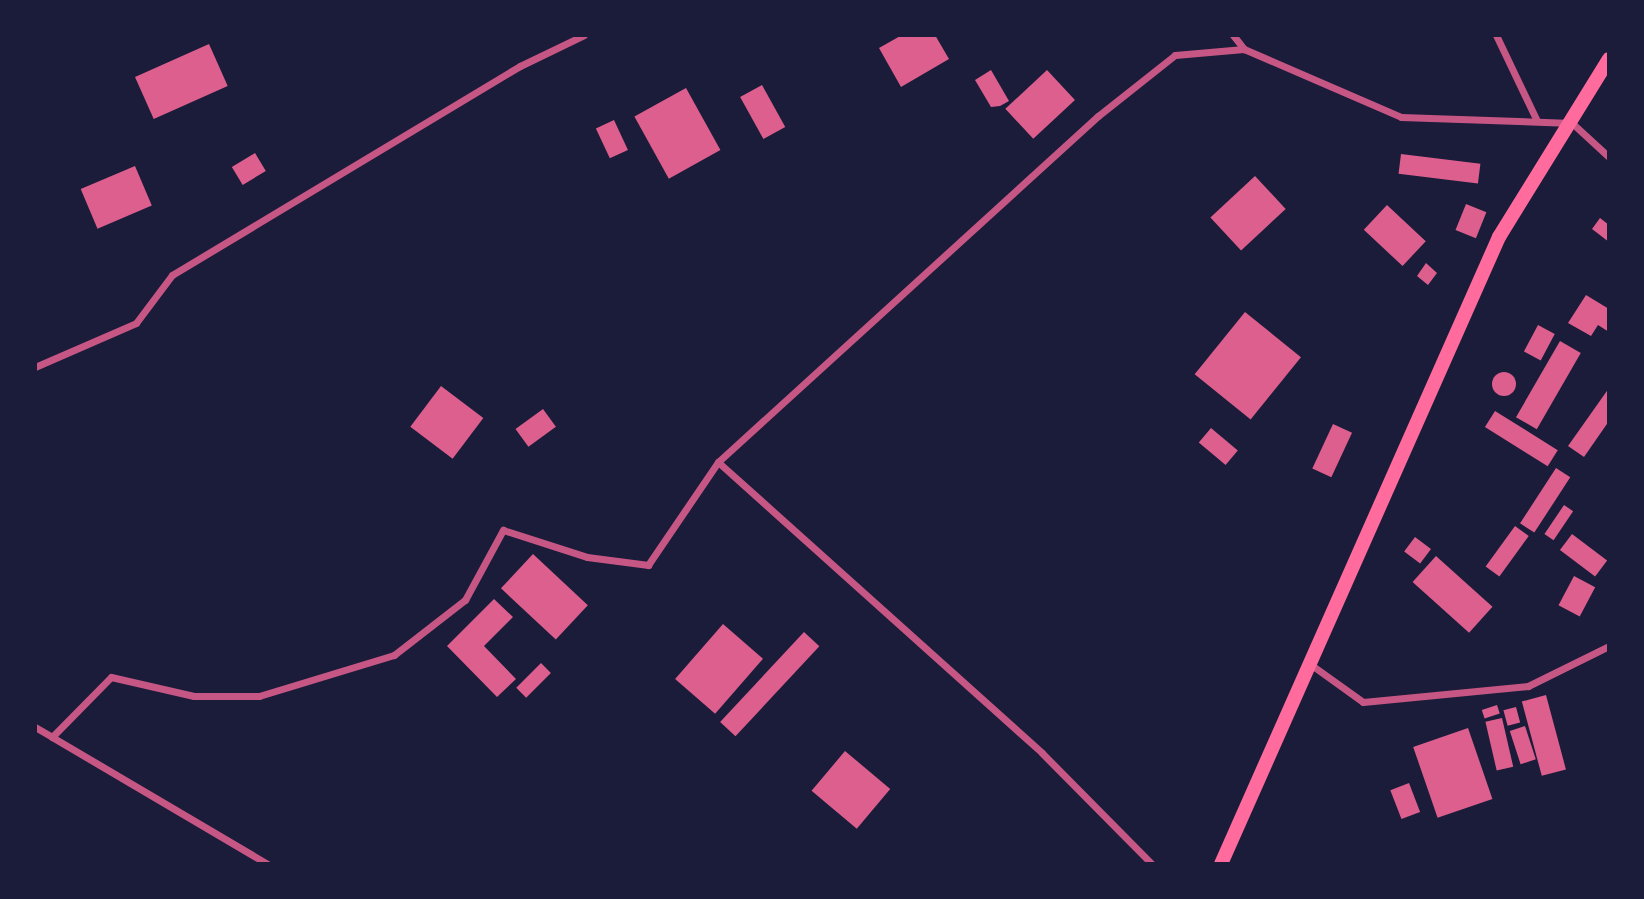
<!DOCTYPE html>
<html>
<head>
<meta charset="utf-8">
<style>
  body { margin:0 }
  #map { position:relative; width:1644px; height:899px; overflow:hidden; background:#1b1b3a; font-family:"Source Sans 3",sans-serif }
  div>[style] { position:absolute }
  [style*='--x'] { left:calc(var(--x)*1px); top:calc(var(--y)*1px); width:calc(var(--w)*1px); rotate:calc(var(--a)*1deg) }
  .building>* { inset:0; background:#dd5f8e; transform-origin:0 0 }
  .round { border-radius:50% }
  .minor>* { height:7px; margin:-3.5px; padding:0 3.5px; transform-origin:3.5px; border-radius:3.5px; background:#c65784 }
  .secondary>* { height:14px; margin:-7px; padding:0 7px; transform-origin:7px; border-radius:7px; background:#ff6b9d }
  span { translate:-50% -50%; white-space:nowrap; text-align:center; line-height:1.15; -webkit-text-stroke:6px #1b1b3a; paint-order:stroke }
  .frame { position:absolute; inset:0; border:37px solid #1b1b3a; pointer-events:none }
</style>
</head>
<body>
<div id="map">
  <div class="building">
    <div style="clip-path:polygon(902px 35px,935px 35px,949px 59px,901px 87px,879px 48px)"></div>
    <div style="left:209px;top:44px;width:46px;height:81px;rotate:66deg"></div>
    <div style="clip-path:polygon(991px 70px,1009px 101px,1000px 106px,991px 107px,975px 80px)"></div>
    <div style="left:1047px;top:70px;width:41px;height:57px;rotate:47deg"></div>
    <div style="left:762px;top:85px;width:48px;height:25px;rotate:61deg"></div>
    <div style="left:686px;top:88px;width:71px;height:59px;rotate:61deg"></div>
    <div style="left:614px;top:120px;width:33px;height:20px;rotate:65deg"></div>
    <div style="left:255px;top:153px;width:21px;height:27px;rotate:59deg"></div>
    <div style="left:1401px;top:154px;width:80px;height:20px;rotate:7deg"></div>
    <div style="left:135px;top:166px;width:43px;height:59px;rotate:67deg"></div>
    <div style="left:1255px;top:176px;width:45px;height:61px;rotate:47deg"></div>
    <div style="left:1466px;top:204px;width:22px;height:28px;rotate:22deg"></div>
    <div style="left:1387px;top:205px;width:53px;height:34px;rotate:43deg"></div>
    <div style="clip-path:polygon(1600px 218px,1609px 225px,1609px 242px,1592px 229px)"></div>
    <div style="clip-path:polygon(1426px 263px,1437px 273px,1428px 285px,1417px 276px)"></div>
    <div style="clip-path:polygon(1586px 295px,1609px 309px,1609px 332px,1598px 325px,1591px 336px,1568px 323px)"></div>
    <div style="left:1245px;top:312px;width:72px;height:80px;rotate:39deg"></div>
    <div style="left:1538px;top:325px;width:19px;height:30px;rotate:28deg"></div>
    <div style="left:1560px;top:341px;width:24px;height:88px;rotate:30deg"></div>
    <div class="round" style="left:1492px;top:372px;width:24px;height:24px"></div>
    <div style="left:441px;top:386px;width:53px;height:51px;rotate:37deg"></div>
    <div style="clip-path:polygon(1609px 388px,1609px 421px,1584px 457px,1568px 446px)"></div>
    <div style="left:543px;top:409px;width:22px;height:34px;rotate:54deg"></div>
    <div style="left:1495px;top:411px;width:74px;height:19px;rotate:32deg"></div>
    <div style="left:1333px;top:424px;width:21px;height:49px;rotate:25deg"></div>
    <div style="left:1211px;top:428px;width:35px;height:19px;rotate:40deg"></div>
    <div style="left:1556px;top:468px;width:17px;height:66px;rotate:33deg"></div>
    <div style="left:1564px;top:505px;width:11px;height:35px;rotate:34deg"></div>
    <div style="left:1515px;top:526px;width:17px;height:50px;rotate:36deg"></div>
    <div style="left:1572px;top:534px;width:44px;height:20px;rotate:37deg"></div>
    <div style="left:1415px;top:537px;width:20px;height:18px;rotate:37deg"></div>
    <div style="left:533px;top:554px;width:75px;height:47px;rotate:43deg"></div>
    <div style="left:1436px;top:556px;width:76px;height:35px;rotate:42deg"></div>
    <div style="left:1574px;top:576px;width:24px;height:33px;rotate:28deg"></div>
    <div style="clip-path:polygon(494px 599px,513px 617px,484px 646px,516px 679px,497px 697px,447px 646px)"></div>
    <div style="left:723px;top:624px;width:53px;height:73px;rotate:41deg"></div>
    <div style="left:804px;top:632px;width:21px;height:123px;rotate:43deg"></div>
    <div style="left:541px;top:663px;width:14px;height:35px;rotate:45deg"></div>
    <div style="left:1546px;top:695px;width:77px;height:25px;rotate:75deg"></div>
    <div style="left:1497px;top:705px;width:9px;height:16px;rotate:72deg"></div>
    <div style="left:1516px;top:707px;width:16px;height:13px;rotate:75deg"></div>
    <div style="left:1502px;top:718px;width:50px;height:17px;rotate:77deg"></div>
    <div style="left:1525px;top:726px;width:35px;height:16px;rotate:72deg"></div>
    <div style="left:1468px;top:728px;width:75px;height:58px;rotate:71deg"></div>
    <div style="left:845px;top:751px;width:59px;height:52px;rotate:40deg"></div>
    <div style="left:1409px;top:783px;width:31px;height:20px;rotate:69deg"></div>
  </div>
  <div class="minor">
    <div style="--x:1233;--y:35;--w:18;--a:52"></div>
    <div style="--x:1496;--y:35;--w:95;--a:64.5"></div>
    <div style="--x:35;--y:367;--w:110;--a:-23.5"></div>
    <div style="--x:136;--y:323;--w:60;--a:-53.1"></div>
    <div style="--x:172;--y:275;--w:406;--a:-31"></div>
    <div style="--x:520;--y:66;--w:71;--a:-25.8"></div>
    <div style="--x:718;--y:462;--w:435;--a:41.9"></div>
    <div style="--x:1042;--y:753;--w:156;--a:45.3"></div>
    <div style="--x:1310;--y:664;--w:65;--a:35.6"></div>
    <div style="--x:1363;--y:702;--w:166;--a:-5.5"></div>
    <div style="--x:1528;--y:686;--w:90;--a:-26.3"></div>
    <div style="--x:35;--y:727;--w:20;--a:30"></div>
    <div style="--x:52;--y:737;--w:84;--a:-45.5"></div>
    <div style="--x:111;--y:677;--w:85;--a:12.9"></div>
    <div style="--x:194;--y:696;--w:65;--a:0"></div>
    <div style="--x:259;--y:696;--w:141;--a:-16.9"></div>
    <div style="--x:394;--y:655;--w:90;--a:-37.8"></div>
    <div style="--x:465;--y:600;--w:80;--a:-61.5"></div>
    <div style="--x:503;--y:530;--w:88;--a:17.8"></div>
    <div style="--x:587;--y:557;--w:62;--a:7.5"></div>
    <div style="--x:648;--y:565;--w:125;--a:-55.8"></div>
    <div style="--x:718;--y:462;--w:514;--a:-42.32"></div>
    <div style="--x:1098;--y:116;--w:98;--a:-38.4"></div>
    <div style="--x:1175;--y:55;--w:69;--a:-5"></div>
    <div style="--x:1244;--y:49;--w:171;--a:23.4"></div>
    <div style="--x:1401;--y:117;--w:171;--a:2"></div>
    <div style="--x:1572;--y:123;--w:50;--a:42.6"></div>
    <div style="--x:52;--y:737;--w:251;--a:30.5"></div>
  </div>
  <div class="secondary">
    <div style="--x:1221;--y:864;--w:686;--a:-66.09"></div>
    <div style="--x:1499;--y:237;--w:209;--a:-58.3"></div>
  </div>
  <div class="frame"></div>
</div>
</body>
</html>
